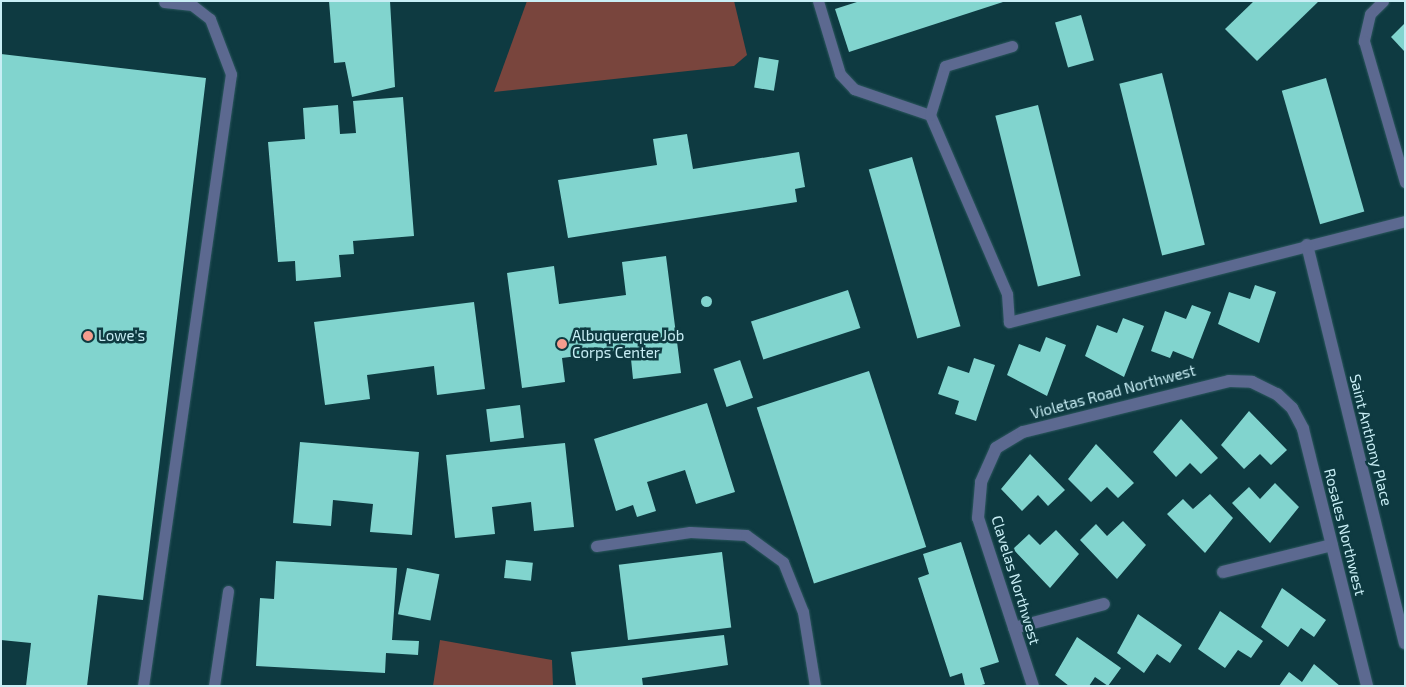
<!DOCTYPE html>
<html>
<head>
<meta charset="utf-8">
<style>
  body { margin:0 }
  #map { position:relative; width:1406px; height:687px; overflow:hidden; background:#0e3a41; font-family:"Exo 2",sans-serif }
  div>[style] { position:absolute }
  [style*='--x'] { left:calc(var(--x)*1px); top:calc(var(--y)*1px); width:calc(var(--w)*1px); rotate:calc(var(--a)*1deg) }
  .green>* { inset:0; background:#79453d }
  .building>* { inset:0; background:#81d4ce; transform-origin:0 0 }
  .round { border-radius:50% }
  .roads { filter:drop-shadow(0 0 1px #2c575e) drop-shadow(0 0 1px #2c575e) }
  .service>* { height:11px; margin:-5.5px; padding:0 5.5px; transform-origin:5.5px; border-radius:5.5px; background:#5c6990 }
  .minor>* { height:12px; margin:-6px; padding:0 6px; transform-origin:6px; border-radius:6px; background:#5c6990 }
  .dots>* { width:14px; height:14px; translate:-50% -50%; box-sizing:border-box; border:2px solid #0e3a41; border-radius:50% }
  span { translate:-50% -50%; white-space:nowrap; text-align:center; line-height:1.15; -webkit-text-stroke:5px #0e3a41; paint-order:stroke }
  .poi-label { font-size:15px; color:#c8eef5 }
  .left { translate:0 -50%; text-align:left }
  .street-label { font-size:15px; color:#c8eef5 }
  .frame { position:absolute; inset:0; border:2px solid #c8eef5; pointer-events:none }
</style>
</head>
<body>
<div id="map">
  <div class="green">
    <div style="clip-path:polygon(527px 1px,734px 1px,747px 55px,734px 66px,494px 92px)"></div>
    <div style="clip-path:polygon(440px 640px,552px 660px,553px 686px,433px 686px)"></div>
  </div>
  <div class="building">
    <div style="clip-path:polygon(329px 1px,390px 1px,395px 87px,352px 97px,345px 62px,334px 63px)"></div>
    <div style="clip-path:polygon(860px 1px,1003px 1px,1003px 2px,849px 52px,835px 9px)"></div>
    <div style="clip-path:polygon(1254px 1px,1319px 1px,1257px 61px,1225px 29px)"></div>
    <div style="left:1081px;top:15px;width:47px;height:27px;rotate:74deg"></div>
    <div style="clip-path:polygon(1405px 23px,1405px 52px,1391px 37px)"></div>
    <div style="clip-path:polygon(1px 54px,206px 78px,143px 600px,98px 595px,87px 686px,26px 686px,31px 643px,1px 640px)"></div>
    <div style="left:759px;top:57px;width:20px;height:31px;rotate:9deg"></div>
    <div style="left:1162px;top:73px;width:177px;height:44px;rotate:76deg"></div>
    <div style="left:1326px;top:78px;width:139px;height:46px;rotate:74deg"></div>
    <div style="clip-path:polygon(403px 97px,414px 236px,353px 241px,354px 254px,339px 255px,341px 277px,296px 281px,295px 261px,278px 262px,268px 142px,305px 139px,303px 108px,338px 105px,340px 134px,356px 133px,353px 101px)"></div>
    <div style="left:1038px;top:105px;width:176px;height:44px;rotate:76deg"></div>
    <div style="clip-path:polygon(687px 134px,693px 169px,799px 152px,805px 187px,795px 189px,797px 202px,568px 238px,558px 180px,657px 165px,653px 139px)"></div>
    <div style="left:912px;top:157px;width:176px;height:45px;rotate:74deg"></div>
    <div style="clip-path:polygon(666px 256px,681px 373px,633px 379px,630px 349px,562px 358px,565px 382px,522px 388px,507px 273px,554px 266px,559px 304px,626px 295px,622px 262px)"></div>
    <div style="clip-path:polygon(1255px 285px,1276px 292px,1259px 343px,1218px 324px,1229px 292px,1250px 299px)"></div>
    <div style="left:848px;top:290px;width:40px;height:102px;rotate:72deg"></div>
    <div class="round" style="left:700.5px;top:295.5px;width:11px;height:11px"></div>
    <div style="clip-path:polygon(474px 302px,485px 389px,437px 395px,434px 366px,367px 375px,370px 399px,325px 405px,314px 322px)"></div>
    <div style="clip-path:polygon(1192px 305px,1211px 312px,1193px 359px,1173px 351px,1170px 358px,1151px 351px,1165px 311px,1186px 319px)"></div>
    <div style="clip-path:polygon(1123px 318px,1144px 326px,1124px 377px,1085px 356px,1097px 325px,1117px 333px)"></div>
    <div style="clip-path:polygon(1046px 337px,1066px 345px,1047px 396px,1007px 375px,1019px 344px,1040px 352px)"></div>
    <div style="clip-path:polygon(974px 358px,995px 365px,976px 421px,955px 414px,959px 401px,938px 394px,948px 366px,969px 373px)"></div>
    <div style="left:740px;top:360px;width:40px;height:28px;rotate:71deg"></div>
    <div style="left:869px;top:371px;width:185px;height:118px;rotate:72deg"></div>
    <div style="clip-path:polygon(707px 403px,735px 492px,696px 504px,685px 470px,647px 482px,656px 511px,637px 517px,633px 505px,616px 511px,594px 439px)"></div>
    <div style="left:520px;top:405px;width:33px;height:34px;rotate:83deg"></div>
    <div style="clip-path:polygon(1249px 411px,1287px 450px,1271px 465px,1260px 454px,1244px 469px,1221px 445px)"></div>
    <div style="clip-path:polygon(1181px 419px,1218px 458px,1201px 474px,1190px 463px,1176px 477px,1153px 452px)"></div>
    <div style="clip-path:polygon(300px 442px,419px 452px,412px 535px,370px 532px,373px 504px,333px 500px,331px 526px,293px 523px)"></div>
    <div style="clip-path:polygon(565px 443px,574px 527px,534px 531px,531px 502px,492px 507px,495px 534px,455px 538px,446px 455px)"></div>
    <div style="clip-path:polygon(1096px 444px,1134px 483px,1118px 498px,1107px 487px,1091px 502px,1068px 479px)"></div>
    <div style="clip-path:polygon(1030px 454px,1065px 490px,1048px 506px,1038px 495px,1022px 511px,1001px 489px)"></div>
    <div style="clip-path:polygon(1275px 483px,1299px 507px,1270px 543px,1232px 503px,1249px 487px,1260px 499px)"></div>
    <div style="clip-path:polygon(1210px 494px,1233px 518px,1205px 553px,1167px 514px,1183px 499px,1193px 509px)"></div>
    <div style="clip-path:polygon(1123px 521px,1146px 545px,1117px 579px,1080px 540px,1096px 524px,1107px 536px)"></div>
    <div style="clip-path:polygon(1056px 530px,1079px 554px,1050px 588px,1013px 549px,1029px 534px,1040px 545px)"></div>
    <div style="clip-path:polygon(961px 542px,999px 662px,980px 668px,985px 684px,978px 686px,965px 686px,962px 673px,950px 677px,918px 578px,929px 574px,923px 554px)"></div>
    <div style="left:722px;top:552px;width:76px;height:104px;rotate:83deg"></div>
    <div style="left:506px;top:560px;width:27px;height:18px;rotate:6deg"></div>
    <div style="clip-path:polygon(276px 561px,397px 568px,392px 640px,419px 641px,418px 655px,386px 653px,385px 673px,256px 666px,260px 598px,274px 599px)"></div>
    <div style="left:407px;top:568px;width:33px;height:47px;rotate:11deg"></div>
    <div style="clip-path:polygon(1282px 588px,1326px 620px,1314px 637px,1301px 628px,1288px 647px,1261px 627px)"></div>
    <div style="clip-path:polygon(1220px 611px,1263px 641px,1251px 658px,1238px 650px,1225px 668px,1198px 649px)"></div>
    <div style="clip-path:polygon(1138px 614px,1182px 645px,1170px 663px,1157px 654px,1144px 673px,1117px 653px)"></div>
    <div style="clip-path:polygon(724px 635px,728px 665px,642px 678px,643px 686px,576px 686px,571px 652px)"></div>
    <div style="clip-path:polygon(1077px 637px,1121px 668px,1108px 686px,1095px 677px,1089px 686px,1069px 686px,1055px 675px)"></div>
    <div style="clip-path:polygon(1314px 664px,1340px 686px,1279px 686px,1289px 672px,1302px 682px)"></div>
  </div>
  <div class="roads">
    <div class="service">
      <div style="--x:818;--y:1;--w:76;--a:73.2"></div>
      <div style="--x:840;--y:74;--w:21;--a:47"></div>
      <div style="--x:854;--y:89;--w:80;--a:18.9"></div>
      <div style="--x:930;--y:115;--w:195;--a:66.7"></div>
      <div style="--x:1007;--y:294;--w:28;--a:86"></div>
      <div style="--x:1009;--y:322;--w:409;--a:-14.3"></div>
      <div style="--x:1383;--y:1;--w:18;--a:135"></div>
      <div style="--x:1370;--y:14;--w:28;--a:103"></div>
      <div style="--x:1364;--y:41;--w:147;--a:73.8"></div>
      <div style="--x:930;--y:115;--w:51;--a:-73"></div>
      <div style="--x:945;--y:66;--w:70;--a:-16.6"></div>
      <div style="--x:596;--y:546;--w:95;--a:-8.5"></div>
      <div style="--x:690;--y:532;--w:56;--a:3.1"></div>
      <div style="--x:746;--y:535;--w:46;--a:36.1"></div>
      <div style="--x:783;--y:562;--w:54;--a:68.2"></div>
      <div style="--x:803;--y:612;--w:75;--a:80.8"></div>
      <div style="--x:143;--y:686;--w:618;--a:-81.82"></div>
      <div style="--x:231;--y:74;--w:59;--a:-110.9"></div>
      <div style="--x:210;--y:19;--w:23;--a:-142"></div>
      <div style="--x:192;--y:5;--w:28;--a:-174"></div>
      <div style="--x:214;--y:686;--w:96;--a:-81.6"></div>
    </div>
    <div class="minor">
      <div style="--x:1307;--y:245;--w:410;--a:76.2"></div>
      <div style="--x:1223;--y:572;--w:112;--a:-13.9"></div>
      <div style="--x:1014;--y:628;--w:93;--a:-14.9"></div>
      <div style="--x:1033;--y:686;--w:177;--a:-108.1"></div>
      <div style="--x:978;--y:518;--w:36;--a:-85"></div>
      <div style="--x:981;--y:482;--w:37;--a:-66"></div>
      <div style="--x:996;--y:448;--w:31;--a:-31"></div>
      <div style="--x:1023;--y:432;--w:212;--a:-13.9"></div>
      <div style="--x:1229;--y:381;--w:23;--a:2"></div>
      <div style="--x:1252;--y:382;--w:28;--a:26"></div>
      <div style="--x:1277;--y:394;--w:21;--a:43"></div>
      <div style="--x:1292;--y:408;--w:24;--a:62"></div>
      <div style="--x:1303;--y:429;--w:265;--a:76"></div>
    </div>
  </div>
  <div class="dots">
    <div style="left:88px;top:336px;background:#f59d8e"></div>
    <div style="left:562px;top:344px;background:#f59d8e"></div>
  </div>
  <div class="poi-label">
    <span class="left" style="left:572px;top:344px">Albuquerque Job<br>Corps Center</span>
    <span class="left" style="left:98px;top:336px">Lowe's</span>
  </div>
  <div class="street-label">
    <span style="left:1113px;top:392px;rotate:-15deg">Violetas Road Northwest</span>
    <span style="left:1371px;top:440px;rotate:76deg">Saint Anthony Place</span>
    <span style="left:1345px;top:532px;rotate:76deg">Rosales Northwest</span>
    <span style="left:1016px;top:580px;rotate:73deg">Clavelas Northwest</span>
  </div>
  <div class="frame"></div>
</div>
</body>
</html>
